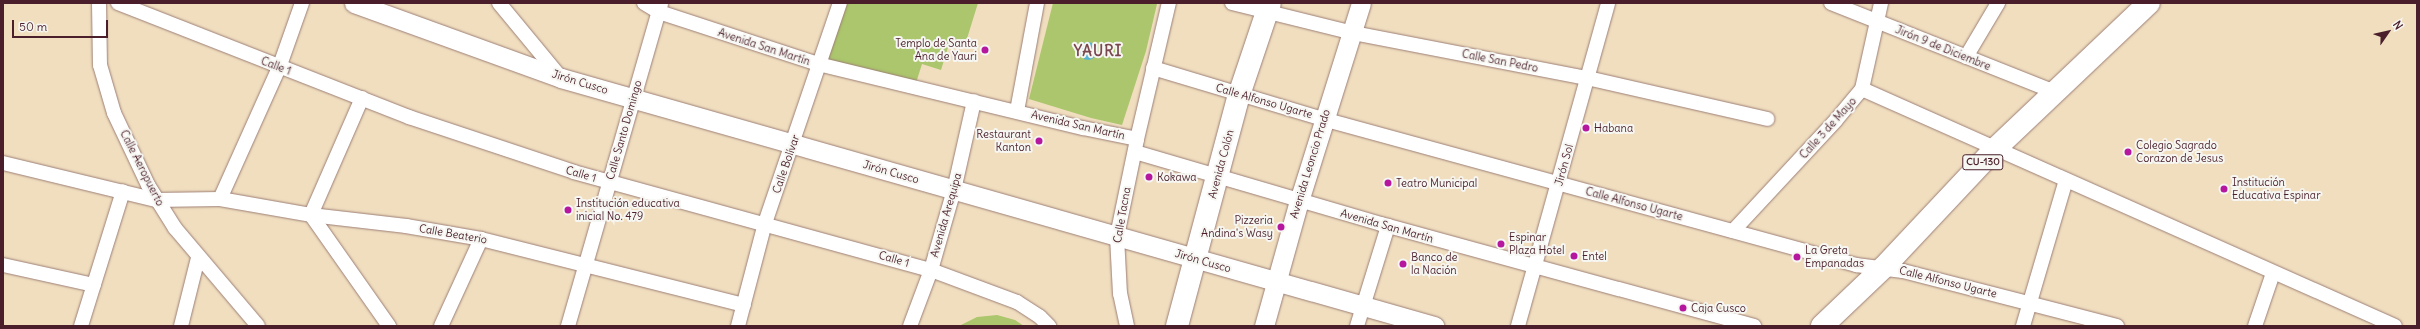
<!DOCTYPE html>
<html>
<head>
<meta charset="utf-8">
<style>
  body { margin:0 }
  #map { position:relative; width:2420px; height:329px; overflow:hidden; background:#f0debf; font-family:Delius,sans-serif }
  div>[style] { position:absolute }
  [style*='--x'] { left:calc(var(--x)*1px); top:calc(var(--y)*1px); width:calc(var(--w)*1px); rotate:calc(var(--a)*1deg) }
  .green>* { inset:0; background:#abc66c }
  .water>* { inset:0; background:#58b5d6 }
  .round { border-radius:50% }
  .roads { filter:drop-shadow(0 0 1px #9d7e75) drop-shadow(0 0 1px #9d7e75) }
  .street>* { height:14px; margin:-7px; padding:0 7px; transform-origin:7px; border-radius:7px; background:#fff }
  .secondary>* { height:19px; margin:-9.5px; padding:0 9.5px; transform-origin:9.5px; border-radius:9.5px; background:#fff }
  .primary>* { height:22px; margin:-11px; padding:0 11px; transform-origin:11px; border-radius:11px; background:#fff }
  .dots>* { width:11px; height:11px; translate:-50% -50%; box-sizing:border-box; border:2px solid #f6f6f2; border-radius:50% }
  span { translate:-50% -50%; white-space:nowrap; text-align:center; line-height:1.15; -webkit-text-stroke:4px #f6f6f2; paint-order:stroke }
  .shield-label span { padding:1px 3px; background:#f6f6f2; border:1px solid; border-radius:3px; -webkit-text-stroke-width:0 }
  .shield-label { font-size:10px; color:#4a1f2b; font-weight:700 }
  .poi-label { font-size:11px; color:#4a1f2b }
  .right { translate:-100% -50%; text-align:right }
  .left { translate:0 -50%; text-align:left }
  .street-label { font-size:11px; color:#4a1f2b }
  .district-label { font-size:15px; color:#7b474e; font-weight:700; letter-spacing:1px }
  .frame { position:absolute; inset:0; border:4px solid #4a1f2b; pointer-events:none }
  .north { position:absolute; left:2368px; top:12px; width:40px; height:40px; -webkit-text-stroke:3px #f6f6f2; paint-order:stroke; rotate:56deg; font-size:11px; font-weight:700; line-height:16px; text-align:center; color:#4a1f2b }
  .north::after { content:''; display:block; margin:auto; width:14px; height:18px; background:#4a1f2b; clip-path:polygon(50% 0,100% 100%,50% 72%,0 100%) }
  .scale { position:absolute; left:12px; top:20px; width:96px; height:18px; box-sizing:border-box; border:2px solid #4a1f2b; border-top:0; padding-left:5px; font-size:12px; line-height:14px; white-space:nowrap; color:#4a1f2b; -webkit-text-stroke:3px #f6f6f2; paint-order:stroke }
</style>
</head>
<body>
<div id="map">
  <div class="green">
    <div style="clip-path:polygon(845px 3px,978px 3px,965px 45px,950px 41px,941px 70px,922px 64px,916px 83px,825px 63px)"></div>
    <div style="clip-path:polygon(1053px 3px,1157px 4px,1146px 51px,1122px 125px,1091px 118px,1029px 99px)"></div>
    <div style="clip-path:polygon(997px 315px,1015px 320px,1024px 326px,959px 326px,977px 317px)"></div>
  </div>
  <div class="water">
    <div class="round" style="left:1079px;top:42px;width:18px;height:18px"></div>
  </div>
  <div class="roads">
    <div class="street">
      <div style="--x:99;--y:3;--w:62;--a:89.1"></div>
      <div style="--x:100;--y:65;--w:50;--a:73.7"></div>
      <div style="--x:114;--y:113;--w:80;--a:64.7"></div>
      <div style="--x:148;--y:185;--w:51;--a:57.9"></div>
      <div style="--x:175;--y:228;--w:128;--a:49.7"></div>
      <div style="--x:118;--y:3;--w:313;--a:21.4"></div>
      <div style="--x:409;--y:117;--w:174;--a:18.4"></div>
      <div style="--x:574;--y:172;--w:370;--a:15.4"></div>
      <div style="--x:931;--y:270;--w:92;--a:20.4"></div>
      <div style="--x:1017;--y:302;--w:27;--a:33"></div>
      <div style="--x:1040;--y:317;--w:13;--a:45"></div>
      <div style="--x:499;--y:3;--w:97;--a:50.4"></div>
      <div style="--x:644;--y:3;--w:17;--a:31"></div>
      <div style="--x:659;--y:12;--w:167;--a:18.1"></div>
      <div style="--x:818;--y:64;--w:273;--a:13.6"></div>
      <div style="--x:1083;--y:128;--w:55;--a:11.5"></div>
      <div style="--x:1232;--y:3;--w:125;--a:13.9"></div>
      <div style="--x:1353;--y:33;--w:238;--a:10.9"></div>
      <div style="--x:1587;--y:78;--w:185;--a:12.8"></div>
      <div style="--x:1831;--y:3;--w:241;--a:21.7"></div>
      <div style="--x:1966;--y:57;--w:63;--a:-59.3"></div>
      <div style="--x:1153;--y:68;--w:177;--a:16.7"></div>
      <div style="--x:1323;--y:119;--w:553;--a:15.32"></div>
      <div style="--x:1856;--y:265;--w:47;--a:7.3"></div>
      <div style="--x:1903;--y:271;--w:221;--a:14.4"></div>
      <div style="--x:1862;--y:89;--w:583;--a:23.97"></div>
      <div style="--x:362;--y:98;--w:128;--a:113.6"></div>
      <div style="--x:311;--y:215;--w:136;--a:54.9"></div>
      <div style="--x:1017;--y:111;--w:110;--a:-79.5"></div>
      <div style="--x:1135;--y:152;--w:256;--a:16.3"></div>
      <div style="--x:1381;--y:224;--w:387;--a:15.3"></div>
      <div style="--x:3;--y:163;--w:157;--a:13.6"></div>
      <div style="--x:156;--y:200;--w:64;--a:-0.9"></div>
      <div style="--x:220;--y:199;--w:92;--a:10"></div>
      <div style="--x:311;--y:215;--w:96;--a:6.6"></div>
      <div style="--x:406;--y:226;--w:76;--a:9.8"></div>
      <div style="--x:481;--y:239;--w:271;--a:14.1"></div>
      <div style="--x:220;--y:199;--w:144;--a:-65.8"></div>
      <div style="--x:279;--y:68;--w:69;--a:-70.5"></div>
      <div style="--x:1733;--y:231;--w:151;--a:-47.1"></div>
      <div style="--x:1836;--y:120;--w:40;--a:-50"></div>
      <div style="--x:1862;--y:89;--w:88;--a:-77.5"></div>
      <div style="--x:3;--y:265;--w:93;--a:12.4"></div>
      <div style="--x:81;--y:326;--w:141;--a:-72.7"></div>
      <div style="--x:181;--y:326;--w:70;--a:-76"></div>
      <div style="--x:441;--y:326;--w:96;--a:-65.3"></div>
      <div style="--x:568;--y:326;--w:336;--a:-73.9"></div>
      <div style="--x:738;--y:326;--w:106;--a:-75.3"></div>
      <div style="--x:765;--y:223;--w:232;--a:-71.2"></div>
      <div style="--x:910;--y:326;--w:60;--a:-69.4"></div>
      <div style="--x:931;--y:270;--w:83;--a:-74"></div>
      <div style="--x:954;--y:190;--w:91;--a:-77.3"></div>
      <div style="--x:1127;--y:326;--w:33;--a:-102"></div>
      <div style="--x:1120;--y:294;--w:58;--a:-93"></div>
      <div style="--x:1117;--y:236;--w:99;--a:-78.3"></div>
      <div style="--x:1137;--y:139;--w:140;--a:-76.8"></div>
      <div style="--x:1357;--y:326;--w:105;--a:-72.8"></div>
      <div style="--x:1518;--y:326;--w:335;--a:-74.4"></div>
      <div style="--x:2023;--y:326;--w:152;--a:-73.6"></div>
      <div style="--x:2255;--y:326;--w:56;--a:-71.2"></div>
    </div>
    <div class="secondary">
      <div style="--x:354;--y:3;--w:220;--a:19.9"></div>
      <div style="--x:561;--y:78;--w:908;--a:15.86"></div>
      <div style="--x:1264;--y:326;--w:130;--a:-74.4"></div>
      <div style="--x:1299;--y:201;--w:207;--a:-72.6"></div>
    </div>
    <div class="primary">
      <div style="--x:1177;--y:326;--w:239;--a:-75"></div>
      <div style="--x:1239;--y:95;--w:97;--a:-71.4"></div>
      <div style="--x:1822;--y:326;--w:86;--a:-43.6"></div>
      <div style="--x:1884;--y:267;--w:162;--a:-46.8"></div>
      <div style="--x:1995;--y:149;--w:212;--a:-43.5"></div>
    </div>
  </div>
  <div class="dots">
    <div style="left:985px;top:50px;background:#b5179e"></div>
    <div style="left:1586px;top:128px;background:#b5179e"></div>
    <div style="left:1039px;top:141px;background:#b5179e"></div>
    <div style="left:2128px;top:152px;background:#b5179e"></div>
    <div style="left:1149px;top:177px;background:#b5179e"></div>
    <div style="left:1388px;top:183px;background:#b5179e"></div>
    <div style="left:2224px;top:189px;background:#b5179e"></div>
    <div style="left:568px;top:210px;background:#b5179e"></div>
    <div style="left:1281px;top:227px;background:#b5179e"></div>
    <div style="left:1501px;top:244px;background:#b5179e"></div>
    <div style="left:1574px;top:256px;background:#b5179e"></div>
    <div style="left:1797px;top:257px;background:#b5179e"></div>
    <div style="left:1403px;top:264px;background:#b5179e"></div>
    <div style="left:1683px;top:308px;background:#b5179e"></div>
  </div>
  <div class="shield-label">
    <span style="left:1983px;top:162px">CU-130</span>
  </div>
  <div class="poi-label">
    <span class="right" style="left:977px;top:50px">Templo de Santa<br>Ana de Yauri</span>
    <span class="left" style="left:1594px;top:128px">Habana</span>
    <span class="right" style="left:1031px;top:141px">Restaurant<br>Kanton</span>
    <span class="left" style="left:2136px;top:152px">Colegio Sagrado<br>Corazon de Jesus</span>
    <span class="left" style="left:1157px;top:177px">Kokawa</span>
    <span class="left" style="left:1396px;top:183px">Teatro Municipal</span>
    <span class="left" style="left:2232px;top:189px">Institución<br>Educativa Espinar</span>
    <span class="left" style="left:576px;top:210px">Institución educativa<br>inicial No. 479</span>
    <span class="right" style="left:1273px;top:227px">Pizzeria<br>Andina's Wasy</span>
    <span class="left" style="left:1509px;top:244px">Espinar<br>Plaza Hotel</span>
    <span class="left" style="left:1805px;top:257px">La Greta<br>Empanadas</span>
    <span class="left" style="left:1582px;top:256px">Entel</span>
    <span class="left" style="left:1411px;top:264px">Banco de<br>la Nación</span>
    <span class="left" style="left:1691px;top:308px">Caja Cusco</span>
  </div>
  <div class="street-label">
    <span style="left:764px;top:47px;rotate:18deg">Avenida San Martín</span>
    <span style="left:1943px;top:48px;rotate:22deg">Jirón 9 de Diciembre</span>
    <span style="left:1500px;top:61px;rotate:11deg">Calle San Pedro</span>
    <span style="left:276px;top:66px;rotate:21deg">Calle 1</span>
    <span style="left:580px;top:82px;rotate:17deg">Jirón Cusco</span>
    <span style="left:1264px;top:101px;rotate:16deg">Calle Alfonso Ugarte</span>
    <span style="left:1078px;top:125px;rotate:13deg">Avenida San Martín</span>
    <span style="left:1828px;top:128px;rotate:-48deg">Calle 3 de Mayo</span>
    <span style="left:624px;top:130px;rotate:-74deg">Calle Santo Domingo</span>
    <span style="left:786px;top:164px;rotate:-71deg">Calle Bolívar</span>
    <span style="left:1221px;top:164px;rotate:-75deg">Avenida Colón</span>
    <span style="left:1310px;top:164px;rotate:-73deg">Avenida Leoncio Prado</span>
    <span style="left:1564px;top:165px;rotate:-75deg">Jirón Sol</span>
    <span style="left:142px;top:168px;rotate:63deg">Calle Aeropuerto</span>
    <span style="left:891px;top:172px;rotate:16deg">Jirón Cusco</span>
    <span style="left:581px;top:174px;rotate:16deg">Calle 1</span>
    <span style="left:1634px;top:204px;rotate:15deg">Calle Alfonso Ugarte</span>
    <span style="left:946px;top:215px;rotate:-74deg">Avenida Arequipa</span>
    <span style="left:1122px;top:215px;rotate:-80deg">Calle Tacna</span>
    <span style="left:1387px;top:226px;rotate:16deg">Avenida San Martín</span>
    <span style="left:453px;top:234px;rotate:10deg">Calle Beaterio</span>
    <span style="left:894px;top:259px;rotate:16deg">Calle 1</span>
    <span style="left:1203px;top:261px;rotate:16deg">Jirón Cusco</span>
    <span style="left:1948px;top:282px;rotate:14deg">Calle Alfonso Ugarte</span>
  </div>
  <div class="district-label">
    <span style="left:1098px;top:51px">YAURI</span>
  </div>
  <div class="frame"></div>
  <div class="north">N</div>
  <div class="scale">50 m</div>
</div>
</body>
</html>
